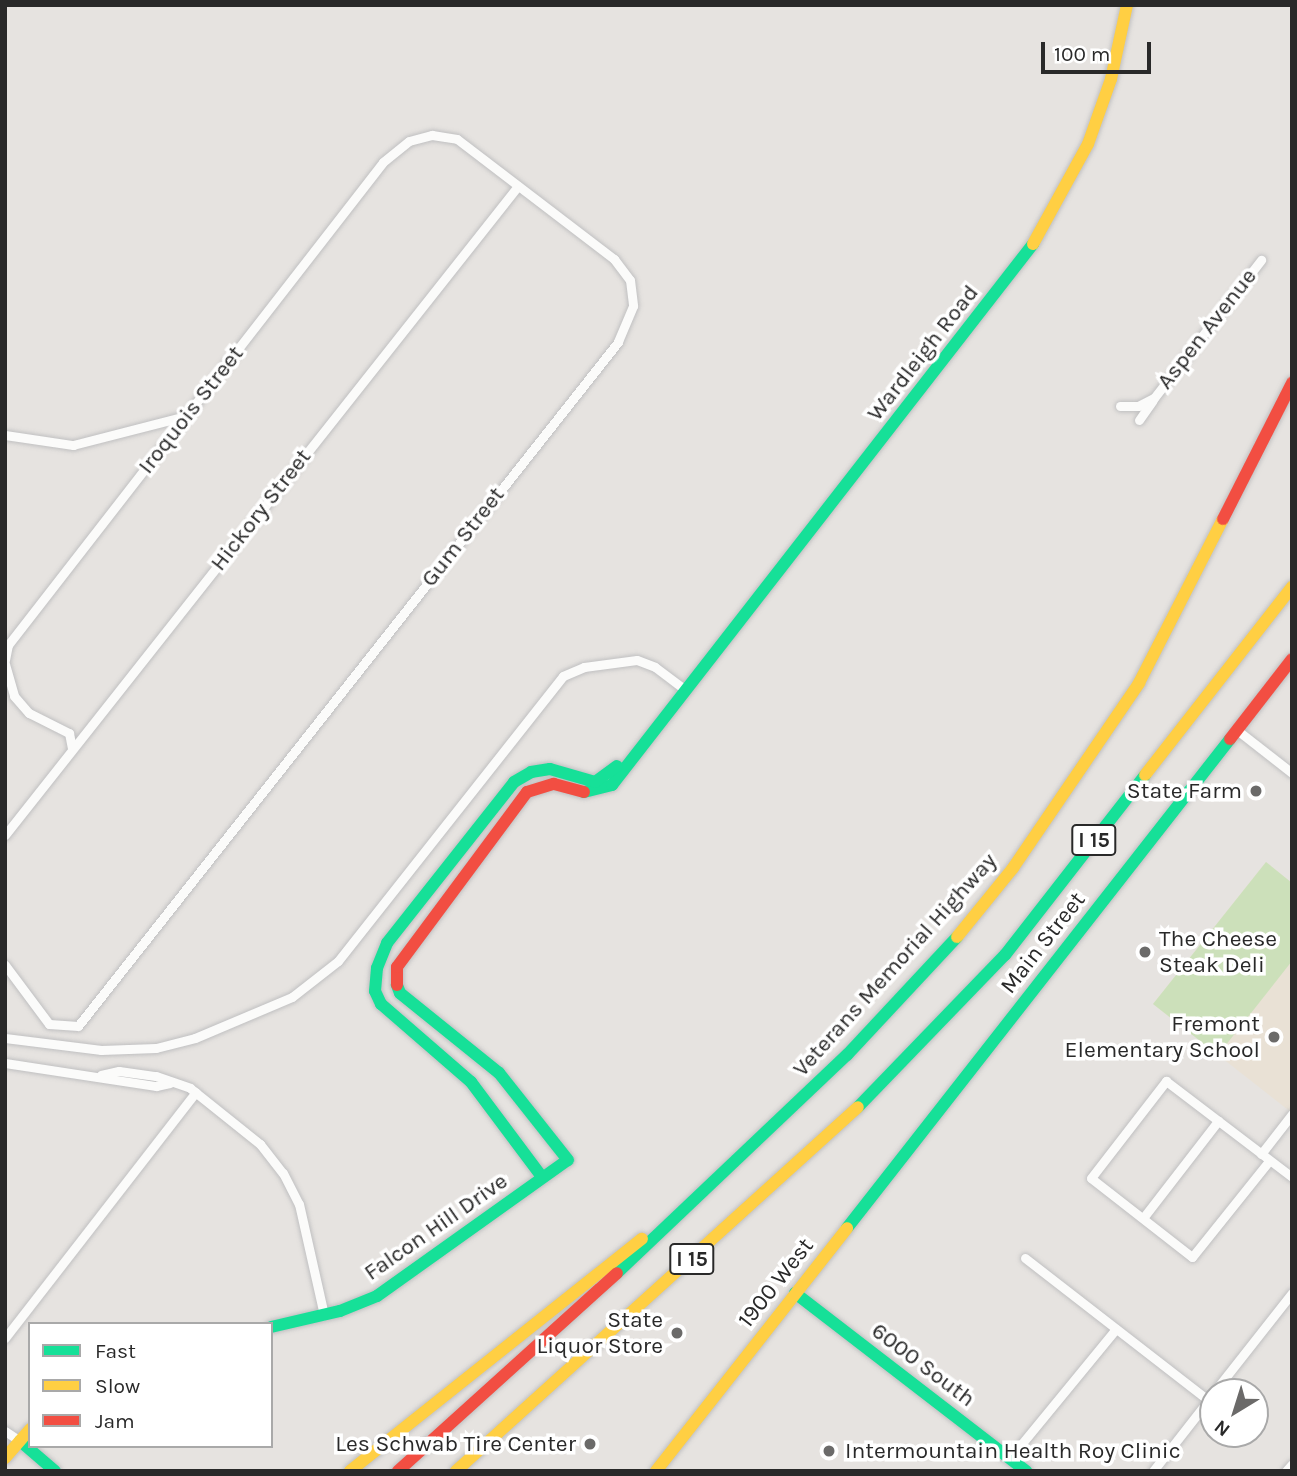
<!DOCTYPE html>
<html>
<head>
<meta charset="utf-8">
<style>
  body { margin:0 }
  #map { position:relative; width:1297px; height:1476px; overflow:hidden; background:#e6e3e0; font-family:Karla,sans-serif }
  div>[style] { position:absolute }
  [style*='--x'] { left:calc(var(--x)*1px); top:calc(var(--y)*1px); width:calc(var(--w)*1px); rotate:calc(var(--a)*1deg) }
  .education>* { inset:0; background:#e9e1d5 }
  .green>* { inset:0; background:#cce0ba }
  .roads { filter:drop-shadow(0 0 2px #c0c0c1) drop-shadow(0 0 2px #c0c0c1) }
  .street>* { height:9px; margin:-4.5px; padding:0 4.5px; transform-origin:4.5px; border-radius:4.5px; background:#fbfbfa }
  .fast>* { height:12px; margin:-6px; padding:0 6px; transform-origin:6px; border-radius:6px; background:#16e098 }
  .slow>* { height:12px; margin:-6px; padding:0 6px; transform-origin:6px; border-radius:6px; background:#ffcf43 }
  .jam>* { height:12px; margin:-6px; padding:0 6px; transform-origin:6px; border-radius:6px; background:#f24e42 }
  .dots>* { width:19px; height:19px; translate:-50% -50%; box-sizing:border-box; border:4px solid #fff; border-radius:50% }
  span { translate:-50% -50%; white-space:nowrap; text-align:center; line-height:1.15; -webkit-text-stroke:7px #fff; paint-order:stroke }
  .shield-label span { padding:2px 5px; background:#fff; border:2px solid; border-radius:5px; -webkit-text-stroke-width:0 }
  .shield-label { font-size:21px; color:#292929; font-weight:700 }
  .street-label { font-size:23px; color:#292929 }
  .poi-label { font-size:23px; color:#292929 }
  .right { translate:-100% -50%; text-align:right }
  .left { translate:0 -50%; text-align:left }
  .frame { position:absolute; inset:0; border:7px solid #292929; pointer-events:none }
  .legend { position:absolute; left:28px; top:1322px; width:245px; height:126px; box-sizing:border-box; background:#fff; border:2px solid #a9a9a9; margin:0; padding:9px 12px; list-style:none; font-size:21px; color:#292929 }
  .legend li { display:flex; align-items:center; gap:14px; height:35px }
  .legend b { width:35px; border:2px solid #a9a9a9 }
  .north { position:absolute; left:1199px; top:1378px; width:70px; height:70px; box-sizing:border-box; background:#fff; border:2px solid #a9a9a9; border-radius:50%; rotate:218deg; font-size:19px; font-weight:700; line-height:28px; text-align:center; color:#292929 }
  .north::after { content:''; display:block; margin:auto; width:24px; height:32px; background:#6b6a69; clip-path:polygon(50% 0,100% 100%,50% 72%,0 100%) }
  .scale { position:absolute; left:1041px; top:42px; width:110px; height:32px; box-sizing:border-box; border:4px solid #292929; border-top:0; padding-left:9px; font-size:21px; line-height:24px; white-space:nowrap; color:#292929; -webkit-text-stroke:5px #fff; paint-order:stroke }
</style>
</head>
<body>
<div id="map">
  <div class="education">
    <div style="clip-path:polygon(1266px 862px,1292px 883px,1292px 1113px,1153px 1004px)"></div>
  </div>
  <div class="green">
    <div style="clip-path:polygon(1266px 862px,1292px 883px,1292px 961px,1218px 1055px,1153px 1004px)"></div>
  </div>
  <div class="roads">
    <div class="street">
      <div style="--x:1120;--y:406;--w:18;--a:0"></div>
      <div style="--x:1138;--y:406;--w:18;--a:-27"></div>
      <div style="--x:1154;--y:398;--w:175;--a:-52.2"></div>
      <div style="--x:1139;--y:420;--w:24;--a:-55"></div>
      <div style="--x:5;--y:435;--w:69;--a:8.4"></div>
      <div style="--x:73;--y:445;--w:117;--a:-14.4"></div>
      <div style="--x:5;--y:660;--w:15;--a:-79"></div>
      <div style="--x:8;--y:645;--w:611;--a:-52.17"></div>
      <div style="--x:383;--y:162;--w:33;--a:-39"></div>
      <div style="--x:409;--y:141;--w:24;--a:-15"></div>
      <div style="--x:432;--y:135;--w:25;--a:9"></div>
      <div style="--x:457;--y:139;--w:198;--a:37.4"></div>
      <div style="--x:614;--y:259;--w:26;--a:53"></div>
      <div style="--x:630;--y:280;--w:26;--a:83"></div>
      <div style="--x:633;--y:306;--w:39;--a:113"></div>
      <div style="--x:618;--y:342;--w:871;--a:128.29"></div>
      <div style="--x:78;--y:1026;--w:29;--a:-176"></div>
      <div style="--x:49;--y:1024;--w:74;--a:-126.7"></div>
      <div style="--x:5;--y:664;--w:33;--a:74"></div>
      <div style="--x:14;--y:696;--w:23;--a:49"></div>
      <div style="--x:29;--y:713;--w:45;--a:26.6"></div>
      <div style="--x:69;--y:733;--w:16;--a:79"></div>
      <div style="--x:1237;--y:730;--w:70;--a:38"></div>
      <div style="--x:5;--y:835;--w:827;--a:-51.68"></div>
      <div style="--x:5;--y:1038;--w:97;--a:7.1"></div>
      <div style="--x:101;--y:1050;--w:55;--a:-2.1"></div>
      <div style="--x:156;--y:1048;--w:40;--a:-14.4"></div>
      <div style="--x:195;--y:1038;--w:105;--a:-22.9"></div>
      <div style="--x:292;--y:997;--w:58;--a:-38"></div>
      <div style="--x:338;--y:961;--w:363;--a:-51.7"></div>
      <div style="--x:563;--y:676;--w:23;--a:-23"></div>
      <div style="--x:584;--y:667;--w:53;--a:-7.5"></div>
      <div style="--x:637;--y:660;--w:19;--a:21"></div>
      <div style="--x:655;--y:667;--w:38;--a:37"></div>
      <div style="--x:5;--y:1063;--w:153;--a:8.7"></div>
      <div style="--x:156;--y:1086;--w:14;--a:-12"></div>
      <div style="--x:101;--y:1075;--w:18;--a:-13"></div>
      <div style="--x:119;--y:1071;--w:37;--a:8"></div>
      <div style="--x:156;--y:1076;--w:36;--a:19"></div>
      <div style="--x:190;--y:1088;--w:90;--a:38.7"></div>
      <div style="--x:260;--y:1144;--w:37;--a:52"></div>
      <div style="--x:283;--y:1173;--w:35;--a:63"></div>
      <div style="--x:299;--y:1204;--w:114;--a:77.3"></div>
      <div style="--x:1261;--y:1154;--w:51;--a:-52.2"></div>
      <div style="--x:1269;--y:1161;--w:123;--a:128.7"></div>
      <div style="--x:1192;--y:1257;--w:128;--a:-142"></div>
      <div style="--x:1091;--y:1178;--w:123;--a:-52.3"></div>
      <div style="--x:1166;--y:1081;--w:158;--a:37.3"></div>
      <div style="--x:1143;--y:1218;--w:123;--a:-52.3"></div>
      <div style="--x:1025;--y:1258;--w:232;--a:37.8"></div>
      <div style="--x:5;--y:1338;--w:311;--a:-52.2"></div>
      <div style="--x:1214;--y:1392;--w:126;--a:-51.8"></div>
      <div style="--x:5;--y:1431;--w:18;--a:34"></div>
      <div style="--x:1010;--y:1458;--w:167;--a:-50.6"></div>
      <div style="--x:1153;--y:1471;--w:93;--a:-52"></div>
      <div style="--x:1286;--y:1471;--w:9;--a:-49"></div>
    </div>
    <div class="fast">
      <div style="--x:584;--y:792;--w:29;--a:-14"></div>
      <div style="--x:612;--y:785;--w:686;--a:-52.11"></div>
      <div style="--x:858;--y:1107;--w:211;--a:-46"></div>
      <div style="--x:1005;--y:955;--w:228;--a:-52.1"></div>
      <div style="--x:542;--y:1177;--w:119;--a:-126.8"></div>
      <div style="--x:471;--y:1082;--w:119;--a:-139.1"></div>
      <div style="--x:381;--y:1004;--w:14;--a:-115"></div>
      <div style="--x:375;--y:991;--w:23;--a:-85"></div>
      <div style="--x:377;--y:968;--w:27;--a:-68"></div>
      <div style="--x:387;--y:943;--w:205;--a:-51.7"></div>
      <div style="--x:514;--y:782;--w:20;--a:-30"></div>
      <div style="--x:531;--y:772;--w:19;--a:-9"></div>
      <div style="--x:550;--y:769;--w:47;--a:16.1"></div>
      <div style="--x:595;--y:782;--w:27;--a:-36"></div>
      <div style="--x:847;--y:1228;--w:621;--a:-51.93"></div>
      <div style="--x:617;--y:1273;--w:317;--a:-43.5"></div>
      <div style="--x:847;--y:1055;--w:161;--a:-47"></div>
      <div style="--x:795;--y:1293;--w:292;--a:37.6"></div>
      <div style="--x:271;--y:1327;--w:71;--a:-13.1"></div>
      <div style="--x:340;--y:1311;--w:40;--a:-22"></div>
      <div style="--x:377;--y:1296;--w:234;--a:-35.5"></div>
      <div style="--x:568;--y:1160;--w:111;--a:-128.4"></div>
      <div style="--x:499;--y:1073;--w:127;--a:-141.1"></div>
      <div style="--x:400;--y:993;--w:9;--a:-111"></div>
      <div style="--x:20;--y:1441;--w:46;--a:40.6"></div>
    </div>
    <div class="slow">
      <div style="--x:1033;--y:244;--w:114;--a:-61.2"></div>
      <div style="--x:1088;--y:144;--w:69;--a:-70.5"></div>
      <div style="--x:1111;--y:79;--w:76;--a:-77.8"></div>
      <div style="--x:1145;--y:775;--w:239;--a:-52"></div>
      <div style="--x:957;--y:937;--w:89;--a:-50.9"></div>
      <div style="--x:1013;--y:868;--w:224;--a:-55.7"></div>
      <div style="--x:1139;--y:683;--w:184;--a:-62.9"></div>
      <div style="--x:5;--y:1458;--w:38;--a:-49"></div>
      <div style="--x:350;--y:1471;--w:373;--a:-38.5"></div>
      <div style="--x:456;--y:1471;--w:542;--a:-42.16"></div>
      <div style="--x:656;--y:1471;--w:309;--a:-51.8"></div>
    </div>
    <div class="jam">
      <div style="--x:1223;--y:519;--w:153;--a:-63.1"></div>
      <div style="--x:1230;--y:739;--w:101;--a:-52.2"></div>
      <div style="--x:397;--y:985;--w:18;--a:-90"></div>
      <div style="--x:397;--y:967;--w:218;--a:-53.4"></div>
      <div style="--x:527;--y:792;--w:28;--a:-17"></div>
      <div style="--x:554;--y:784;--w:31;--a:15"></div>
      <div style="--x:398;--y:1471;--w:295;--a:-42.1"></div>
    </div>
  </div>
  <div class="dots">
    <div style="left:1256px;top:791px;background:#6b6a69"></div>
    <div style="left:1145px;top:952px;background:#6b6a69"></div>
    <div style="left:1274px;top:1037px;background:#6b6a69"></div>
    <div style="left:677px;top:1333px;background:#6b6a69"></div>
    <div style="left:590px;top:1444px;background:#6b6a69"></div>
    <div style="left:829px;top:1451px;background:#6b6a69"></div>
  </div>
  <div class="shield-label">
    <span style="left:1094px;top:840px">I 15</span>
    <span style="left:692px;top:1259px">I 15</span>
  </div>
  <div class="street-label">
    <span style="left:1207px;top:329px;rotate:-52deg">Aspen Avenue</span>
    <span style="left:923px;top:353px;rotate:-52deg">Wardleigh Road</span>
    <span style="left:191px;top:410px;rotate:-52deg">Iroquois Street</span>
    <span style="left:261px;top:510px;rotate:-52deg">Hickory Street</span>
    <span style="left:463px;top:537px;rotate:-52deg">Gum Street</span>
    <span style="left:1043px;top:943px;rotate:-52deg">Main Street</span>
    <span style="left:895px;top:965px;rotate:-48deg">Veterans Memorial Highway</span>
    <span style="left:436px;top:1227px;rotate:-35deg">Falcon Hill Drive</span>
    <span style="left:776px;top:1283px;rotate:-52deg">1900 West</span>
    <span style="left:923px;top:1365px;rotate:37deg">6000 South</span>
  </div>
  <div class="poi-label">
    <span class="right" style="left:1242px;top:791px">State Farm</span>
    <span class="left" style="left:1159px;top:952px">The Cheese<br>Steak Deli</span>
    <span class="right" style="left:1260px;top:1037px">Fremont<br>Elementary School</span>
    <span class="right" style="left:663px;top:1333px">State<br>Liquor Store</span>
    <span class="right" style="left:576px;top:1444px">Les Schwab Tire Center</span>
    <span class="left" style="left:845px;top:1451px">Intermountain Health Roy Clinic</span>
  </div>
  <div class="frame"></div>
  <ul class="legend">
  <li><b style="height:9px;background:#16e098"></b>Fast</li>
  <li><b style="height:9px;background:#ffcf43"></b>Slow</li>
  <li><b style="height:9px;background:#f24e42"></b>Jam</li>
  </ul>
  <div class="north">N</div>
  <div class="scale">100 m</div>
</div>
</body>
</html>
